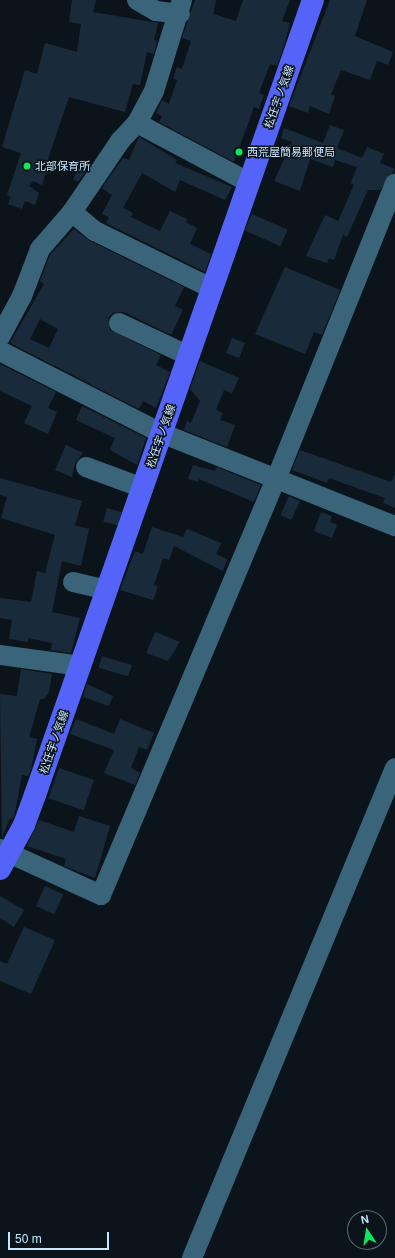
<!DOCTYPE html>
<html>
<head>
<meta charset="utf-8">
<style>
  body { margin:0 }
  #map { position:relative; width:395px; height:1258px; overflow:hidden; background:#0c141b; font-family:Helvetica,"Noto Sans JP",sans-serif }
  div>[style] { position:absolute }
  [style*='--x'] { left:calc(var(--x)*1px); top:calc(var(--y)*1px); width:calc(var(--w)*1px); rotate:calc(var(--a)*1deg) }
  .building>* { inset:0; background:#192b3b; transform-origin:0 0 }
  .minor>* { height:20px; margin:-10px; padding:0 10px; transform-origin:10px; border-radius:10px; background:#396479 }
  .major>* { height:22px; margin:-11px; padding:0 11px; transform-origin:11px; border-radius:11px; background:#5463f8 }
  .dots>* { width:11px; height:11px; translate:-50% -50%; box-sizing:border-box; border:2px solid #0c141b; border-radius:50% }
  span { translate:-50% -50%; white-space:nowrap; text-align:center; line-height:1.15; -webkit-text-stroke:3px #0c141b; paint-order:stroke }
  .street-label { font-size:11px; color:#c8e8fd }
  .poi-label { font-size:11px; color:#c8e8fd }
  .left { translate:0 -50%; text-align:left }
  .north { position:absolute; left:347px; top:1210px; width:40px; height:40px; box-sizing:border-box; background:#0c141b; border:1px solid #576975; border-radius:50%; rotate:348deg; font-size:11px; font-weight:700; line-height:16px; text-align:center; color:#c8e8fd }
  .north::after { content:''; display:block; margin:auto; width:14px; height:18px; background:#0ae85e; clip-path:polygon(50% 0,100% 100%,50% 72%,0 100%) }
  .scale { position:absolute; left:8px; top:1232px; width:101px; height:18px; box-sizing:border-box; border:2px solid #c8e8fd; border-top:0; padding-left:5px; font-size:12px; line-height:14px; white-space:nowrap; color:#c8e8fd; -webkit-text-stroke:3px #0c141b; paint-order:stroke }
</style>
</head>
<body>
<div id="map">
  <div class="building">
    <div style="clip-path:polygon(72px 0,96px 0,93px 12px,158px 23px,154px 40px,157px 41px,154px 54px,147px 52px,140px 85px,133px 84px,125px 112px,69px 97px,48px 159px,55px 162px,51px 174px,46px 172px,42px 185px,33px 181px,29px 186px,39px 193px,35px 205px,25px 201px,22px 209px,8px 204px,11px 197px,7px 195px,21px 153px,2px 147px,25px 70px,37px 74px,45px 43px,77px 52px,81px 24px,69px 22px)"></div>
    <div style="clip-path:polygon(195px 0,216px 0,213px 14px,236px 21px,243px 0,290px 0,282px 21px,290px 23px,284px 46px,277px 66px,270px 64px,259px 93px,264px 95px,259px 109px,254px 107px,234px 162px,159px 122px,162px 116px,156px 113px,162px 100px,169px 104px,177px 80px,173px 78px,177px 67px,182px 69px,191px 41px,182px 38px)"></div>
    <div style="clip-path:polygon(330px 0,367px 0,355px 36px,393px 52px,388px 65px,377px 61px,370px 80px,341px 70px,331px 94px,335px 96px,329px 114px,310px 106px,308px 113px,289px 106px)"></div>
    <div style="clip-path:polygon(330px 125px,344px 130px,337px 148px,362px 158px,367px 147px,384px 154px,380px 163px,395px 169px,380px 190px,368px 190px,347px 237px,343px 235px,334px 260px,329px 258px,327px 263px,306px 256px,325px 215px,338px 221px,354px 185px,351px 183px,357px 167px,335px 160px,333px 167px,310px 159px,300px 191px,274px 181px,292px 142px,281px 138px,284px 128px,323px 143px)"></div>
    <div style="clip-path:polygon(139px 137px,177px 160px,175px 163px,232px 187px,225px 200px,180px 180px,175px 192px,142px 173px,123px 208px,133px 213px,131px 217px,160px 231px,170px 211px,187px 219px,186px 222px,197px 228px,190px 244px,211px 254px,205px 272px,106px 223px,109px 217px,102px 214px,112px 195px,102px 188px,123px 158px,129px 160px)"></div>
    <div style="clip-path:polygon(84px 160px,91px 164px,78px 182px,73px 179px)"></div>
    <div style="left:252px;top:214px;width:39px;height:18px;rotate:24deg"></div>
    <div style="clip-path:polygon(evenodd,74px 229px,90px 241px,184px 287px,175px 306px,183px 310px,171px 335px,124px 312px,113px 313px,108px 318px,110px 330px,161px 355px,156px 365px,170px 372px,156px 408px,143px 401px,139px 409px,10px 343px,44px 284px,40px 281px,50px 255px,74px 229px,40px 319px,58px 329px,49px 348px,30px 339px,40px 319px)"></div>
    <div style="clip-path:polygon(285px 267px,340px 290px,322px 335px,314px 332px,305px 354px,255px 334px)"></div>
    <div style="left:232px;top:338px;width:14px;height:16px;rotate:21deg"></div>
    <div style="clip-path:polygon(200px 361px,239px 378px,232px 393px,224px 390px,216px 410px,223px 413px,220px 420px,235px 425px,227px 447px,184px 430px,187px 421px,191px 423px,200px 401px,190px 389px)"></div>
    <div style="clip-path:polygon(0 364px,56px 392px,48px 408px,57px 412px,48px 434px,24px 423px,32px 406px,0 391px)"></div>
    <div style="clip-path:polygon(82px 406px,146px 438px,137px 465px,110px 450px,115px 438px,76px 420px)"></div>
    <div style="clip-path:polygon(66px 445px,83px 453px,75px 463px,72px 477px,55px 470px)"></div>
    <div style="clip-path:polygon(300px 450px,391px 482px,395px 474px,395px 508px,383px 503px,385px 498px,329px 478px,327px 483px,292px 470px)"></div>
    <div style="clip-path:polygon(193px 465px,215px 471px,217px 467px,261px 485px,254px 502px,199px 479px,198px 482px,188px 479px)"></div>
    <div style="clip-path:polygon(0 478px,82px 501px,75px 525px,89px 529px,81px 566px,62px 561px,52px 612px,80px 618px,71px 653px,51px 650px,52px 643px,28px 638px,28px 642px,9px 639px,12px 620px,0 618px,0 598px,31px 602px,37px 571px,45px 573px,55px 535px,1px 518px,7px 497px,0 495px)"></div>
    <div style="left:289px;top:496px;width:12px;height:21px;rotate:24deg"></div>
    <div style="left:107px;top:508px;width:15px;height:14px;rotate:16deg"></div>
    <div style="clip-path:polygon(321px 512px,332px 516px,330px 522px,337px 525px,332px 538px,314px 531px)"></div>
    <div style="clip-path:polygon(152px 527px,183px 537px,187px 529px,221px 543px,216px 554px,227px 559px,223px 571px,174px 546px,169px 560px,163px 558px,154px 585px,158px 587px,153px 600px,120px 590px,135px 551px,143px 554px)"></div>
    <div style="clip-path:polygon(155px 632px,180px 642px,168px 661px,146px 653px)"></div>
    <div style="left:102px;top:656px;width:31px;height:12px;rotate:17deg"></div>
    <div style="clip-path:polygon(21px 669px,52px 674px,49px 692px,44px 699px,40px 699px,29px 737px,37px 739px,31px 770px,28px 776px,22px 775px,14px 817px,9px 820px,2px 838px,0 694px,17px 696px)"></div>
    <div style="clip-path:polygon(87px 684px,113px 696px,109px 706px,83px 697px)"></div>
    <div style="clip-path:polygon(76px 719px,114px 734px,120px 719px,154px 733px,147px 750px,139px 747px,131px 768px,140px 773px,135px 785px,104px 773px,114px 750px,70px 734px)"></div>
    <div style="left:59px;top:768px;width:37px;height:32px;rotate:19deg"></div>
    <div style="clip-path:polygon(79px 816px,110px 826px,95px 878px,64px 866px,66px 859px,27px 846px,39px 820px,74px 832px)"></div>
    <div style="left:45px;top:886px;width:20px;height:22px;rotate:24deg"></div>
    <div style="clip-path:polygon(0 896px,24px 910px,14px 927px,0 918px)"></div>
    <div style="clip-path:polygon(24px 927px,55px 940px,31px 994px,0 981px,0 961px,7px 964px)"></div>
  </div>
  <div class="minor">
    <div style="--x:137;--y:0;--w:22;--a:30"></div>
    <div style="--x:156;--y:11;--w:24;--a:7"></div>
    <div style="--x:137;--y:123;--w:36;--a:-62"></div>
    <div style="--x:154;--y:91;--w:95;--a:-72.9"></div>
    <div style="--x:72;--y:212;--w:30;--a:40"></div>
    <div style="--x:95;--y:231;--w:131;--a:26.2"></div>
    <div style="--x:119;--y:323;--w:77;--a:25.2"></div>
    <div style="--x:0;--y:337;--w:47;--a:-61.8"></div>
    <div style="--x:22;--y:296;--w:50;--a:-69"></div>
    <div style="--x:40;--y:249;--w:49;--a:-49.1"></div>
    <div style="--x:72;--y:212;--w:86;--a:-55.9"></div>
    <div style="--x:120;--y:141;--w:25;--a:-47"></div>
    <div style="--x:137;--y:123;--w:126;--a:28"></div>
    <div style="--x:0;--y:351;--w:181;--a:27"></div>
    <div style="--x:161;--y:433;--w:252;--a:21.7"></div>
    <div style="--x:86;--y:467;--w:61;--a:20.2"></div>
    <div style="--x:73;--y:582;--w:35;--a:13"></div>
    <div style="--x:0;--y:655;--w:82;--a:7.7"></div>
    <div style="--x:0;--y:849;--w:111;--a:24.5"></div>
    <div style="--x:101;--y:895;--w:454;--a:-67.2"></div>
    <div style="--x:277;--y:477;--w:316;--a:-68.1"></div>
    <div style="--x:192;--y:1258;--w:530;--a:-67.5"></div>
  </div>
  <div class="major">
    <div style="--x:0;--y:869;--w:50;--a:-61.4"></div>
    <div style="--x:24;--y:825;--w:32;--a:-70"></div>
    <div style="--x:35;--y:795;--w:842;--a:-70.73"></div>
  </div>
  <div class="dots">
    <div style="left:239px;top:152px;background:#0ae85e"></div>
    <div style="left:27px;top:166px;background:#0ae85e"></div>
  </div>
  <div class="street-label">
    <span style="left:279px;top:97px;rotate:-70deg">松任宇ノ気線</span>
    <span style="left:161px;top:436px;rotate:-71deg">松任宇ノ気線</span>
    <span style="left:54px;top:742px;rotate:-71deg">松任宇ノ気線</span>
  </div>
  <div class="poi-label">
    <span class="left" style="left:247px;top:152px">西荒屋簡易郵便局</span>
    <span class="left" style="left:35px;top:166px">北部保育所</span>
  </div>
  <div class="north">N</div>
  <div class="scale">50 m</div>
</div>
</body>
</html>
